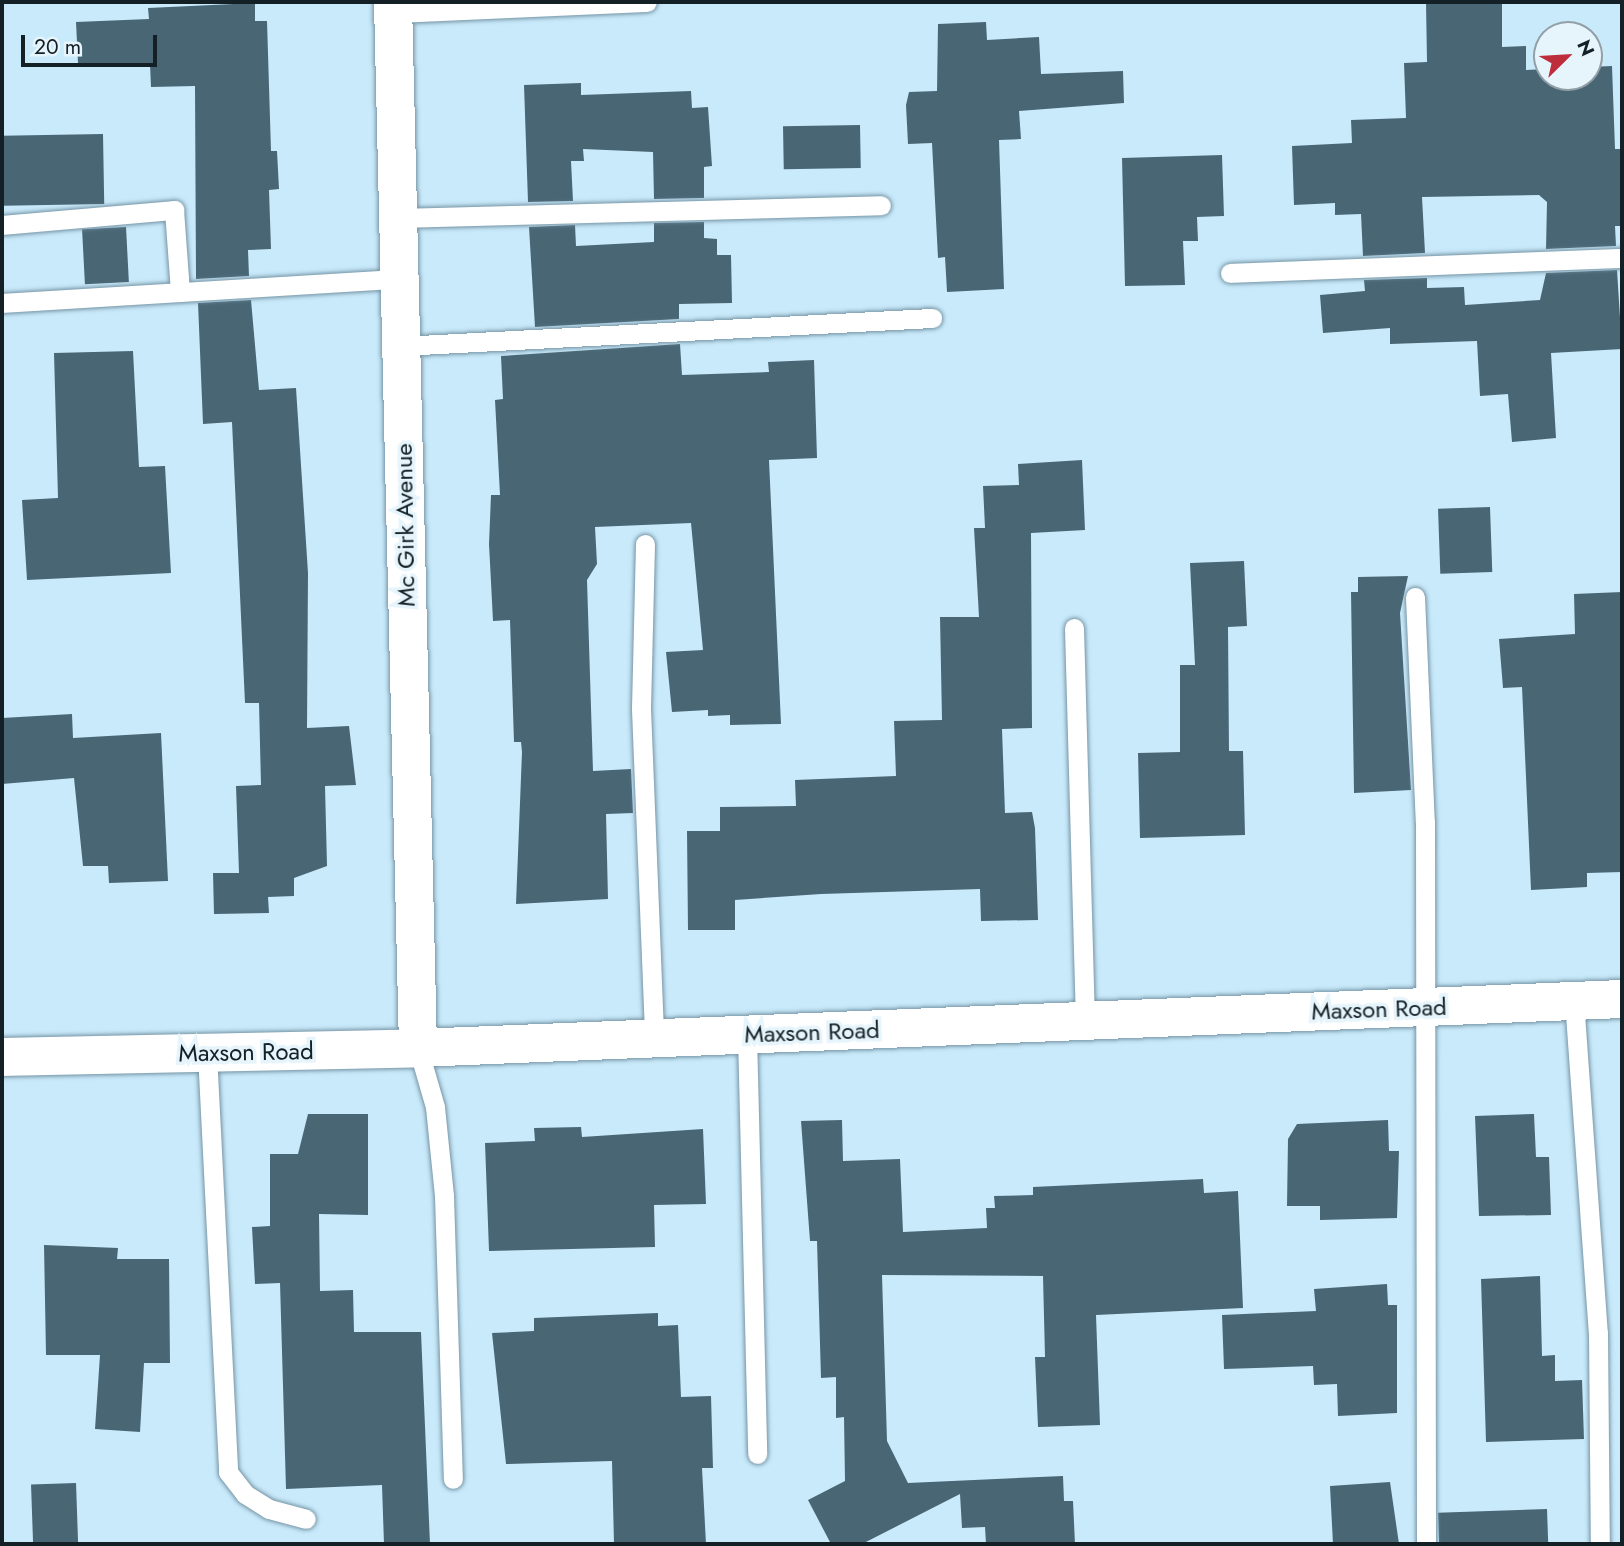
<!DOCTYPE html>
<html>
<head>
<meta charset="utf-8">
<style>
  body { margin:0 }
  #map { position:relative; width:1624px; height:1546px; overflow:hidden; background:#c9eafb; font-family:Jost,sans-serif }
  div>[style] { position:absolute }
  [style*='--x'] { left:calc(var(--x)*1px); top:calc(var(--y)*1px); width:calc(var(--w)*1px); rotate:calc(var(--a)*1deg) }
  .building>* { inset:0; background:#496675; transform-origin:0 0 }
  .roads { filter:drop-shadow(0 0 2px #7695a5) drop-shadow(0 0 2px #7695a5) }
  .service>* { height:19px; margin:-9.5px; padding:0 9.5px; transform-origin:9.5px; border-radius:9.5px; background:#fff }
  .minor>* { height:38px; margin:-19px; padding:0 19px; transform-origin:19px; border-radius:19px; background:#fff }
  .tertiary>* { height:38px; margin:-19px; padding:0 19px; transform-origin:19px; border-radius:19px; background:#fff }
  span { translate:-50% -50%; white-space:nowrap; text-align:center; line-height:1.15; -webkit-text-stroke:7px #e6f4fb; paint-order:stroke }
  .street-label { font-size:24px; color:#132026 }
  .frame { position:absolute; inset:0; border:4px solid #132026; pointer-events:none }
  .north { position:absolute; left:1533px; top:21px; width:70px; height:70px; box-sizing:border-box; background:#e6f4fb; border:2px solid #929fa6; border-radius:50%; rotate:66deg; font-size:19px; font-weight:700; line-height:28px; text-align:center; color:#132026 }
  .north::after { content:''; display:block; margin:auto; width:24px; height:32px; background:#bd2d3b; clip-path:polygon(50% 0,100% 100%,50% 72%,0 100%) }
  .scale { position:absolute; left:21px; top:35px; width:136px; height:32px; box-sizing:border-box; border:4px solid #132026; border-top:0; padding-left:9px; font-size:21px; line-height:24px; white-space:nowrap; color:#132026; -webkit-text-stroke:5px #e6f4fb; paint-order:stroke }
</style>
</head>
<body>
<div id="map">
  <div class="building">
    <div style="clip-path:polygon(1426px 2px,1502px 2px,1502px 47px,1526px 46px,1526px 70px,1547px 69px,1547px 77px,1589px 77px,1589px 67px,1612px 66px,1615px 149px,1622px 149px,1622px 226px,1615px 226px,1616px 246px,1546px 249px,1547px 202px,1539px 195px,1422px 197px,1425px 253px,1363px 256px,1361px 214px,1335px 215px,1335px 203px,1294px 205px,1292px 146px,1352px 143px,1351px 120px,1406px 118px,1404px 63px,1427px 62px)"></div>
    <div style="clip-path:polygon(255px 3px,255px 21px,267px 21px,271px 151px,277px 151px,279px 189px,269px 190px,271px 249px,248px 250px,249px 276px,196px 279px,195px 86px,151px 87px,150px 64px,78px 63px,76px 22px,149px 19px,148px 8px)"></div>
    <div style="clip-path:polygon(986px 22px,987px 40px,1039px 37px,1041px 74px,1123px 71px,1124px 103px,1019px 111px,1021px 139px,999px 140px,1004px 289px,947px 292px,945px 257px,938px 258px,932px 143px,908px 144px,906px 105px,909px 92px,937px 91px,938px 24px)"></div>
    <div style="clip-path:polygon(581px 83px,581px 95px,691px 91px,692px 108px,708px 107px,712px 166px,704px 167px,704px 198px,654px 199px,653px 152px,583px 149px,584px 161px,571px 161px,573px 201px,528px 202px,524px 85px)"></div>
    <div style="left:860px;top:125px;width:43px;height:77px;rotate:89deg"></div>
    <div style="left:103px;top:134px;width:70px;height:101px;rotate:89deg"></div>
    <div style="clip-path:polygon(1222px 155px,1224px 216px,1197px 217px,1198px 241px,1183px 241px,1185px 285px,1125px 286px,1122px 158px)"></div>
    <div style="clip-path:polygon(704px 222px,704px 238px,717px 239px,717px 255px,731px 255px,732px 303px,679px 304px,679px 319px,535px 327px,529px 227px,575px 225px,576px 246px,654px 242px,654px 223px)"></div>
    <div style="left:126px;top:227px;width:55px;height:44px;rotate:87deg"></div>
    <div style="clip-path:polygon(1617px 270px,1622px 349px,1551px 353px,1556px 438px,1512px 442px,1508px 394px,1480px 396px,1477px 341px,1390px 344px,1390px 328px,1323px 333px,1320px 295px,1365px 291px,1364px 280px,1427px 278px,1427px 288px,1464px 287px,1465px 305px,1540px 300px,1546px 273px)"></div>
    <div style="clip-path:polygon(251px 300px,259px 390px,296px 388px,308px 573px,307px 728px,349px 726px,356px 785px,325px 786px,327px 866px,294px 878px,294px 896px,268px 897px,269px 913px,214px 914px,213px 873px,239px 873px,236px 786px,261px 785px,259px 703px,245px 703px,232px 422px,203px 424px,198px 303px)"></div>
    <div style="clip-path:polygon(680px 344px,682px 375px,769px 372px,768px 362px,814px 360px,817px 458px,769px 460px,781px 724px,730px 725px,730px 715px,708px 716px,708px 710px,672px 712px,666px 652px,703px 650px,691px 523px,595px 527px,597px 564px,587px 580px,593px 771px,631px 769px,633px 813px,606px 814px,608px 899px,516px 904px,522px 752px,521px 742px,514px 742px,510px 620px,493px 621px,489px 544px,491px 495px,500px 495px,495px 400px,503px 399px,501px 356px)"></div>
    <div style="clip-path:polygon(133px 351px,139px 467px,165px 466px,171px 573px,27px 580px,22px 500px,58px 498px,54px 353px)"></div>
    <div style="clip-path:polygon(1082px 460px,1085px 530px,1031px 533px,1032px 728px,1002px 729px,1005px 813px,1032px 812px,1035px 828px,1038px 920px,981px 921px,980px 889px,821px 894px,735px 900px,735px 930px,688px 930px,687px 831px,720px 831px,720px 807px,796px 806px,795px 780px,896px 776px,894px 721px,942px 720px,940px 617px,979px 617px,974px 528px,985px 528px,983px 486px,1019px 485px,1018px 464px)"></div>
    <div style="left:1490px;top:507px;width:65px;height:52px;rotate:88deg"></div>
    <div style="clip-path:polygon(1244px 561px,1247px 626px,1228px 627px,1229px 751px,1243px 751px,1245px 835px,1140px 838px,1138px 753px,1180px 752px,1180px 665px,1195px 665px,1190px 563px)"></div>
    <div style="clip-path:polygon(1408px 576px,1400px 613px,1411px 790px,1354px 793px,1351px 592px,1358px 592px,1358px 577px)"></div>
    <div style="clip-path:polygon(1622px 592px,1622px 872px,1587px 873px,1587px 887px,1531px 890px,1522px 687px,1503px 688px,1499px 639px,1575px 634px,1574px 594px)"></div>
    <div style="clip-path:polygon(72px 714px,73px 738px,161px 733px,168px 881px,109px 883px,108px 866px,83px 866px,74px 778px,2px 784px,2px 718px)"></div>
    <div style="clip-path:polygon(308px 1114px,368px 1114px,368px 1215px,319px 1214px,320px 1291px,353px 1290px,354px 1332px,421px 1332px,430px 1544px,384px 1544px,382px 1485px,286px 1489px,280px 1283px,255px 1284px,252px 1227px,270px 1226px,270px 1154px,298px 1154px)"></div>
    <div style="clip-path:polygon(1534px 1114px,1536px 1157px,1549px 1157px,1551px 1215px,1479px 1216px,1475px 1116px)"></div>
    <div style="clip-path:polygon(842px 1120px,843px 1161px,900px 1159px,903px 1232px,987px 1228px,986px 1208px,995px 1208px,994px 1196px,1033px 1195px,1033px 1187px,1203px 1179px,1204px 1193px,1238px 1191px,1243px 1308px,1096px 1315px,1100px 1425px,1038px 1427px,1035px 1357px,1045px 1357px,1043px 1276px,882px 1275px,887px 1441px,908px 1483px,1063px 1476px,1064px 1501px,1073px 1501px,1075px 1544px,986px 1544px,985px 1527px,962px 1528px,960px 1494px,862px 1544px,831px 1544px,808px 1500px,845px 1481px,844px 1417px,836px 1418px,836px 1377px,821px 1378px,817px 1241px,810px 1241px,801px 1121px)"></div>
    <div style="clip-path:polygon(1388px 1120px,1389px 1151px,1399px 1151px,1397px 1218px,1320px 1220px,1320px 1206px,1287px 1206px,1288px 1139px,1297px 1124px)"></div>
    <div style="clip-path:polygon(581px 1127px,582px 1137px,703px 1129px,706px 1204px,654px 1205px,655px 1247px,489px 1251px,485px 1143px,535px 1141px,534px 1128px)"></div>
    <div style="clip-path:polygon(44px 1245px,118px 1248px,117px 1259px,169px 1259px,170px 1363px,144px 1363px,140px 1432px,95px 1429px,100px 1355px,46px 1355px)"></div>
    <div style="clip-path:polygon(1540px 1276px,1542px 1356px,1555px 1355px,1555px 1381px,1582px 1380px,1584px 1439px,1486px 1442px,1481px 1279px)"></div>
    <div style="clip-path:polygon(1387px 1284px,1388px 1305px,1397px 1305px,1397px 1413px,1338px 1416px,1337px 1384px,1314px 1385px,1313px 1366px,1224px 1369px,1222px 1315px,1316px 1311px,1314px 1289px)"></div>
    <div style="clip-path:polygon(658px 1313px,658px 1326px,678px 1325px,681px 1397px,711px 1396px,713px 1468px,702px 1468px,706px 1544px,614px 1544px,612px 1461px,506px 1464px,492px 1333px,534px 1331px,534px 1318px)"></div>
    <div style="clip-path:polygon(1390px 1482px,1399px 1544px,1333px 1544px,1330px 1486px)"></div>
    <div style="left:76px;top:1483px;width:61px;height:45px;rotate:88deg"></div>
    <div style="left:1547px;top:1509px;width:35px;height:109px;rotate:88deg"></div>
  </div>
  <div class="roads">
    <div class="service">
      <div style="--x:394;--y:13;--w:253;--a:-2.5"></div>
      <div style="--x:398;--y:218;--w:483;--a:-1.5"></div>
      <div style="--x:2;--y:225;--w:173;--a:-5"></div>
      <div style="--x:174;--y:210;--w:82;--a:85.8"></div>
      <div style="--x:1230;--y:273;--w:392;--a:-2.2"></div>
      <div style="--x:2;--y:303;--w:398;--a:-3.5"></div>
      <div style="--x:401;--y:346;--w:532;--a:-3.02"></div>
      <div style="--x:645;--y:544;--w:165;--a:91.4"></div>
      <div style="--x:641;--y:709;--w:329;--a:87.7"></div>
      <div style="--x:1415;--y:597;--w:225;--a:87.5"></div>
      <div style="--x:1425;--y:822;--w:722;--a:89.92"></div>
      <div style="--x:1074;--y:628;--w:393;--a:88.4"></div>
      <div style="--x:1574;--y:1000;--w:334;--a:85.9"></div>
      <div style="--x:1598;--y:1333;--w:211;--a:89.5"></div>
      <div style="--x:747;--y:1034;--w:420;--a:88.6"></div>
      <div style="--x:418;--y:1048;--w:61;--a:73.9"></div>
      <div style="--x:435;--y:1107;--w:89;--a:84.2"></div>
      <div style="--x:444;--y:1196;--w:283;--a:88.2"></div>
      <div style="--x:207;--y:1053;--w:420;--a:87.1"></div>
      <div style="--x:228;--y:1472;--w:28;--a:52"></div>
      <div style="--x:245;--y:1494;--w:28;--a:32"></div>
      <div style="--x:269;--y:1509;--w:38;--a:15"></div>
    </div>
    <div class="minor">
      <div style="--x:393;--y:2;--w:1046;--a:88.63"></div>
    </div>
    <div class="tertiary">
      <div style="--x:2;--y:1057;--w:416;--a:-1.2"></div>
      <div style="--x:418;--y:1048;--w:1205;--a:-2.33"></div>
    </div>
  </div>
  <div class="street-label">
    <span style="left:405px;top:525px;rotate:-91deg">Mc Girk Avenue</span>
    <span style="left:1379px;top:1009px;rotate:-2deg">Maxson Road</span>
    <span style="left:812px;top:1032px;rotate:-2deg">Maxson Road</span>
    <span style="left:246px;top:1052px;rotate:-1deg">Maxson Road</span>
  </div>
  <div class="frame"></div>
  <div class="north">N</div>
  <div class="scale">20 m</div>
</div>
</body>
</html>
